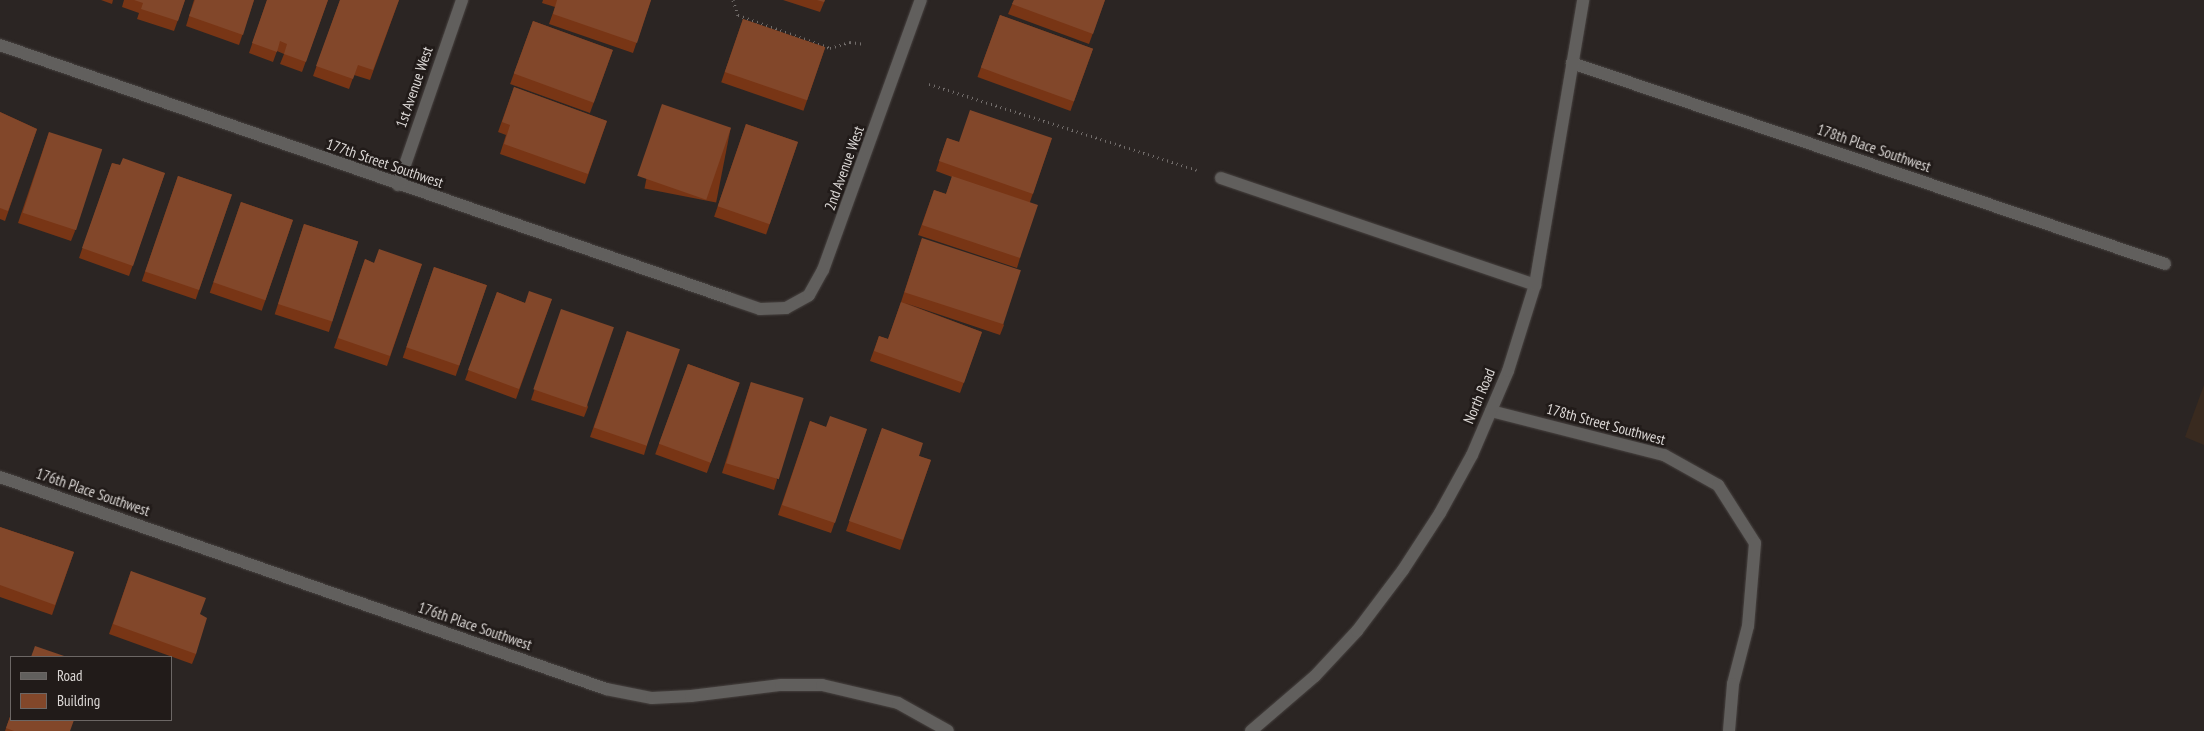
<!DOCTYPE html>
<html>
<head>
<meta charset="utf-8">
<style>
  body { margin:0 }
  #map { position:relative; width:2204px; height:731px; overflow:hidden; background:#2b2523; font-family:"PT Sans Narrow",sans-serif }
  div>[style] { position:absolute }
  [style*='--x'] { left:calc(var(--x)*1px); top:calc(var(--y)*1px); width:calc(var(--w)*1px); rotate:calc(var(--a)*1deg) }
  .education>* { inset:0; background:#392a1f }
  .path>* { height:3px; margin-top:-1.5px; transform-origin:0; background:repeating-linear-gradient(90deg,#716c6a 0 1px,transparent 0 5px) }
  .roads { filter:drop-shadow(0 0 1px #474240) drop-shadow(0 0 1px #474240) }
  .minor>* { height:12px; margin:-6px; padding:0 6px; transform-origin:6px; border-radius:6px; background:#615f5d }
  .wall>* { inset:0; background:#783515; transform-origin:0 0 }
  .building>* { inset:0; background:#82472a; transform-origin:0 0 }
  span { translate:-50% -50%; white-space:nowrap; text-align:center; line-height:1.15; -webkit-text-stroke:5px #211b19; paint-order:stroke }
  .street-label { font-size:15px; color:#dcd8d6 }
  .legend { position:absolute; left:10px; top:656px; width:162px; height:65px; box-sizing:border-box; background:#211b19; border:1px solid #6c6765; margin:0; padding:6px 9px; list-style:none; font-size:15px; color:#dcd8d6 }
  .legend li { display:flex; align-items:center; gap:10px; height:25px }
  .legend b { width:25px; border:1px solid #6c6765 }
</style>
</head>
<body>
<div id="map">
  <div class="education">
    <div style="clip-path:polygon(2204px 385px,2204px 445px,2185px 437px)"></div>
  </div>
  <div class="path">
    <div style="--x:733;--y:0;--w:16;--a:72"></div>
    <div style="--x:738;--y:15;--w:98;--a:19.7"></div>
    <div style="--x:830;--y:48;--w:21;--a:-17"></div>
    <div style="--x:850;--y:42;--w:15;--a:8"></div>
    <div style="--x:929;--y:84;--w:281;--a:17.8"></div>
  </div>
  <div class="roads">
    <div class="minor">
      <div style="--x:0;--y:45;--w:774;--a:19.16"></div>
      <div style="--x:731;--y:299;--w:31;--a:19"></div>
      <div style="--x:760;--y:309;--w:26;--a:-2"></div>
      <div style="--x:786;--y:308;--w:26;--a:-29"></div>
      <div style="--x:809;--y:295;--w:29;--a:-61"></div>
      <div style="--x:823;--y:270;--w:287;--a:-70.1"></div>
      <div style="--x:1572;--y:63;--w:626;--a:18.72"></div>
      <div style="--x:1221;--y:178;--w:332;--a:18.8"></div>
      <div style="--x:398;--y:185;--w:196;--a:-70.9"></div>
      <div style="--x:1491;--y:411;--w:179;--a:14.3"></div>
      <div style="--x:1664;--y:455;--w:62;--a:29.1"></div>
      <div style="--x:1718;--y:485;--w:69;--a:57.5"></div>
      <div style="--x:1755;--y:543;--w:83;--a:94.8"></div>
      <div style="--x:1748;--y:626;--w:60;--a:104.5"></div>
      <div style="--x:1733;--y:684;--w:47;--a:94.9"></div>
      <div style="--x:0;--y:477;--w:642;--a:19.28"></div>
      <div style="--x:606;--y:689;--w:47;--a:11.1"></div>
      <div style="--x:652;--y:698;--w:39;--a:-3"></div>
      <div style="--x:691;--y:696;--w:91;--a:-7"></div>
      <div style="--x:781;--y:685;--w:41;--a:0"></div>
      <div style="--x:822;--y:685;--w:78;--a:13.3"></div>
      <div style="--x:898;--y:703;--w:57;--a:29.2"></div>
      <div style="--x:1251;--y:731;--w:84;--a:-40.7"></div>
      <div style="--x:1315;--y:676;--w:62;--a:-47"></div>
      <div style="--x:1357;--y:631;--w:76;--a:-53"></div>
      <div style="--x:1403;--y:570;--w:68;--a:-57"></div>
      <div style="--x:1440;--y:513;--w:66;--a:-61.1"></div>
      <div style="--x:1472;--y:455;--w:91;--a:-66.8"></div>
      <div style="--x:1508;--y:371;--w:90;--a:-72.6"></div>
      <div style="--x:1535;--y:285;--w:289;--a:-80.4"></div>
    </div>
  </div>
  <div class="wall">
    <div style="clip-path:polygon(101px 0,113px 0,112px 4px)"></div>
    <div style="clip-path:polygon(124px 0,185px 0,174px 31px,137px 19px,139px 13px,122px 7px)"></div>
    <div style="clip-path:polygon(194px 0,254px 0,239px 45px,186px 26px)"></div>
    <div style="clip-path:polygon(267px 0,328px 0,302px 72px,280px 64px,284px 54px,277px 51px,273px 62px,249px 53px)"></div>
    <div style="clip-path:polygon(340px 0,399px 0,370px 80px,354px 75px,349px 89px,313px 76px)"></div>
    <div style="clip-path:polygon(543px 0,651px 0,633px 53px,549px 24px,555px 7px,542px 3px)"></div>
    <div style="clip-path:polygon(783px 0,825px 0,820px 12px)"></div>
    <div style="clip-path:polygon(1014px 0,1105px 0,1089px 44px,1008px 14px)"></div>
    <div style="left:1000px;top:15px;width:99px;height:66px;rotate:20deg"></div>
    <div style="left:743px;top:19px;width:87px;height:67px;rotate:19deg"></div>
    <div style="left:533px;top:21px;width:85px;height:67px;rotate:20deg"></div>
    <div style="clip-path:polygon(514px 87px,607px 121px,585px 184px,500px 154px,506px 135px,498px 132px)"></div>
    <div style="clip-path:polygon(0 112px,37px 129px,5px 221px,0 219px)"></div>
    <div style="left:659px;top:114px;width:73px;height:76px;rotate:11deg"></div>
    <div style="left:746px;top:124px;width:55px;height:98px;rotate:19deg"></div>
    <div style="clip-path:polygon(49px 132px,75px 231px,71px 241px,18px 223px)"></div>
    <div style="clip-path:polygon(947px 138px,959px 142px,1052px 138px,1030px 202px,1020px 258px,1017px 268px,918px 235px,934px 190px,946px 194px,952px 177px,936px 171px)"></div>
    <div style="clip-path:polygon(112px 163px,120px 165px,165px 173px,129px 276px,79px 258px)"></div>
    <div style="left:178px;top:176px;width:57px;height:111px;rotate:19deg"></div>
    <div style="left:241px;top:202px;width:55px;height:96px;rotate:19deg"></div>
    <div style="left:304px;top:224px;width:57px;height:95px;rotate:18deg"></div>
    <div style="clip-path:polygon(922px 238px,1004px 325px,1000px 335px,905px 303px,982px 332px,960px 393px,870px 361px,879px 336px,888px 339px,901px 302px)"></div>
    <div style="clip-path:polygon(365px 259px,374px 263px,422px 264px,387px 366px,334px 348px)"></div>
    <div style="left:434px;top:267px;width:56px;height:96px;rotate:19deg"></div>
    <div style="clip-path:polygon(497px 292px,525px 303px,552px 299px,516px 399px,465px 380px)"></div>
    <div style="clip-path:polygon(558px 319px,588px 407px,584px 417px,531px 400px)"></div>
    <div style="clip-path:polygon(627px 331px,647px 445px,644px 455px,590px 437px)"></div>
    <div style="left:688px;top:364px;width:55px;height:96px;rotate:20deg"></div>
    <div style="clip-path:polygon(751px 382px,777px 480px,774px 490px,722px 473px)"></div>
    <div style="clip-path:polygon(810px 421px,826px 427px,867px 429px,831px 533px,778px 515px)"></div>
    <div style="clip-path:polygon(882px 428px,919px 456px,931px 460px,900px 550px,846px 531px)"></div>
    <div style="clip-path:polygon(0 527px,74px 552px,52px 615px,0 597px)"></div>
    <div style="clip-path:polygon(131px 571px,200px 614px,196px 654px,192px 664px,109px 634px)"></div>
    <div style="clip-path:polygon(11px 714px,70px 731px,5px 731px)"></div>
  </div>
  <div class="building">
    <div style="clip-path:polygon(134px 0,185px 0,178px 21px,141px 9px,143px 3px)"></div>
    <div style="clip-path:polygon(195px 0,254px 0,243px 35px,189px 16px)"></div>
    <div style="clip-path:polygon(267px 0,328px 0,306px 62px,284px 54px,287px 44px,280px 41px,277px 52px,252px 43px)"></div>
    <div style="clip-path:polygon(340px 0,399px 0,373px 70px,358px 65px,353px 79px,316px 66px)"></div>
    <div style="clip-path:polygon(557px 0,651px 0,637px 43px,553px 14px)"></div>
    <div style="clip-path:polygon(817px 0,825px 0,824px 2px)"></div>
    <div style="clip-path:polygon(1014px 0,1105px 0,1093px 34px,1012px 4px)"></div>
    <div style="left:1000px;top:15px;width:99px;height:56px;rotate:20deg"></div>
    <div style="left:743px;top:19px;width:87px;height:56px;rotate:19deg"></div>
    <div style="left:533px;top:21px;width:85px;height:56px;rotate:20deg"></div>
    <div style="clip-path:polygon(514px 87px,607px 121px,588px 174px,504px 144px,510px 125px,502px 122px)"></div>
    <div style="left:662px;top:104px;width:73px;height:76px;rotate:19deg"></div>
    <div style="clip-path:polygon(970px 110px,1052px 138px,1033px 194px,939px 161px,947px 138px,959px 142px)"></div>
    <div style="clip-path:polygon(0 112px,37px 129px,8px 211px,0 208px)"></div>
    <div style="left:746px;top:124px;width:55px;height:87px;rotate:19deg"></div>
    <div style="left:49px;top:132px;width:56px;height:85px;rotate:18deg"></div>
    <div style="clip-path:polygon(123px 158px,165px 173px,133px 266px,82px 248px,112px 163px,120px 165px)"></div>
    <div style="left:178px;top:176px;width:57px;height:101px;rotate:19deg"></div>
    <div style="clip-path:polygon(952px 176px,1038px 205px,1020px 258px,922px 225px,934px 190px,946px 194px)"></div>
    <div style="left:241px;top:202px;width:55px;height:85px;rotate:19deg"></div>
    <div style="left:304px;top:224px;width:57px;height:84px;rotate:18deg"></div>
    <div style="left:922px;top:238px;width:104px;height:57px;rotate:18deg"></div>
    <div style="clip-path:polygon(379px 249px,422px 264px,390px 356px,338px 338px,365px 259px,374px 263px)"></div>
    <div style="left:434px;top:267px;width:56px;height:85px;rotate:19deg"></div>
    <div style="clip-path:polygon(529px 291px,552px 299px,519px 389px,468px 370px,497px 292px,525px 303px)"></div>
    <div style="clip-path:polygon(901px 302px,982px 332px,964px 383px,874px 351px,879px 336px,888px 339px)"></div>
    <div style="left:561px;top:309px;width:56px;height:85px;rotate:19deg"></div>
    <div style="left:627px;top:331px;width:56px;height:102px;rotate:19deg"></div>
    <div style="left:688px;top:364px;width:55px;height:85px;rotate:20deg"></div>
    <div style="left:751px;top:382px;width:55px;height:85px;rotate:17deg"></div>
    <div style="clip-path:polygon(830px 416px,867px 429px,835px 523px,782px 505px,810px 421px,826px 427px)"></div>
    <div style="clip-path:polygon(882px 428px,923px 443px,919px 456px,931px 460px,903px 540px,849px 521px)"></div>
    <div style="clip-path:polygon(0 527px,74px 552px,55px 605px,0 585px)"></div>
    <div style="clip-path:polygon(131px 571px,206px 598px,200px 614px,207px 618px,196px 654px,113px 624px)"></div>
    <div style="clip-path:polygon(35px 646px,67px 657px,31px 657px)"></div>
    <div style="clip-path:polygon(11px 714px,11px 720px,74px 720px,70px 731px,14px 731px,6px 728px)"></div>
  </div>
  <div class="street-label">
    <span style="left:414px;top:87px;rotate:-71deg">1st Avenue West</span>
    <span style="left:1874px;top:148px;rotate:19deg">178th Place Southwest</span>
    <span style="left:385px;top:163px;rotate:19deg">177th Street Southwest</span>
    <span style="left:844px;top:168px;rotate:-70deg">2nd Avenue West</span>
    <span style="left:1479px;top:396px;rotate:-67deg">North Road</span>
    <span style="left:1606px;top:424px;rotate:15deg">178th Street Southwest</span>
    <span style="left:93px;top:492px;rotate:19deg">176th Place Southwest</span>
    <span style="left:475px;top:626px;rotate:19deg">176th Place Southwest</span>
  </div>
  <ul class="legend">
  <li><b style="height:6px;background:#615f5d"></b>Road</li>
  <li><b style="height:14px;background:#82472a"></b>Building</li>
  </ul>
</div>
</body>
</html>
